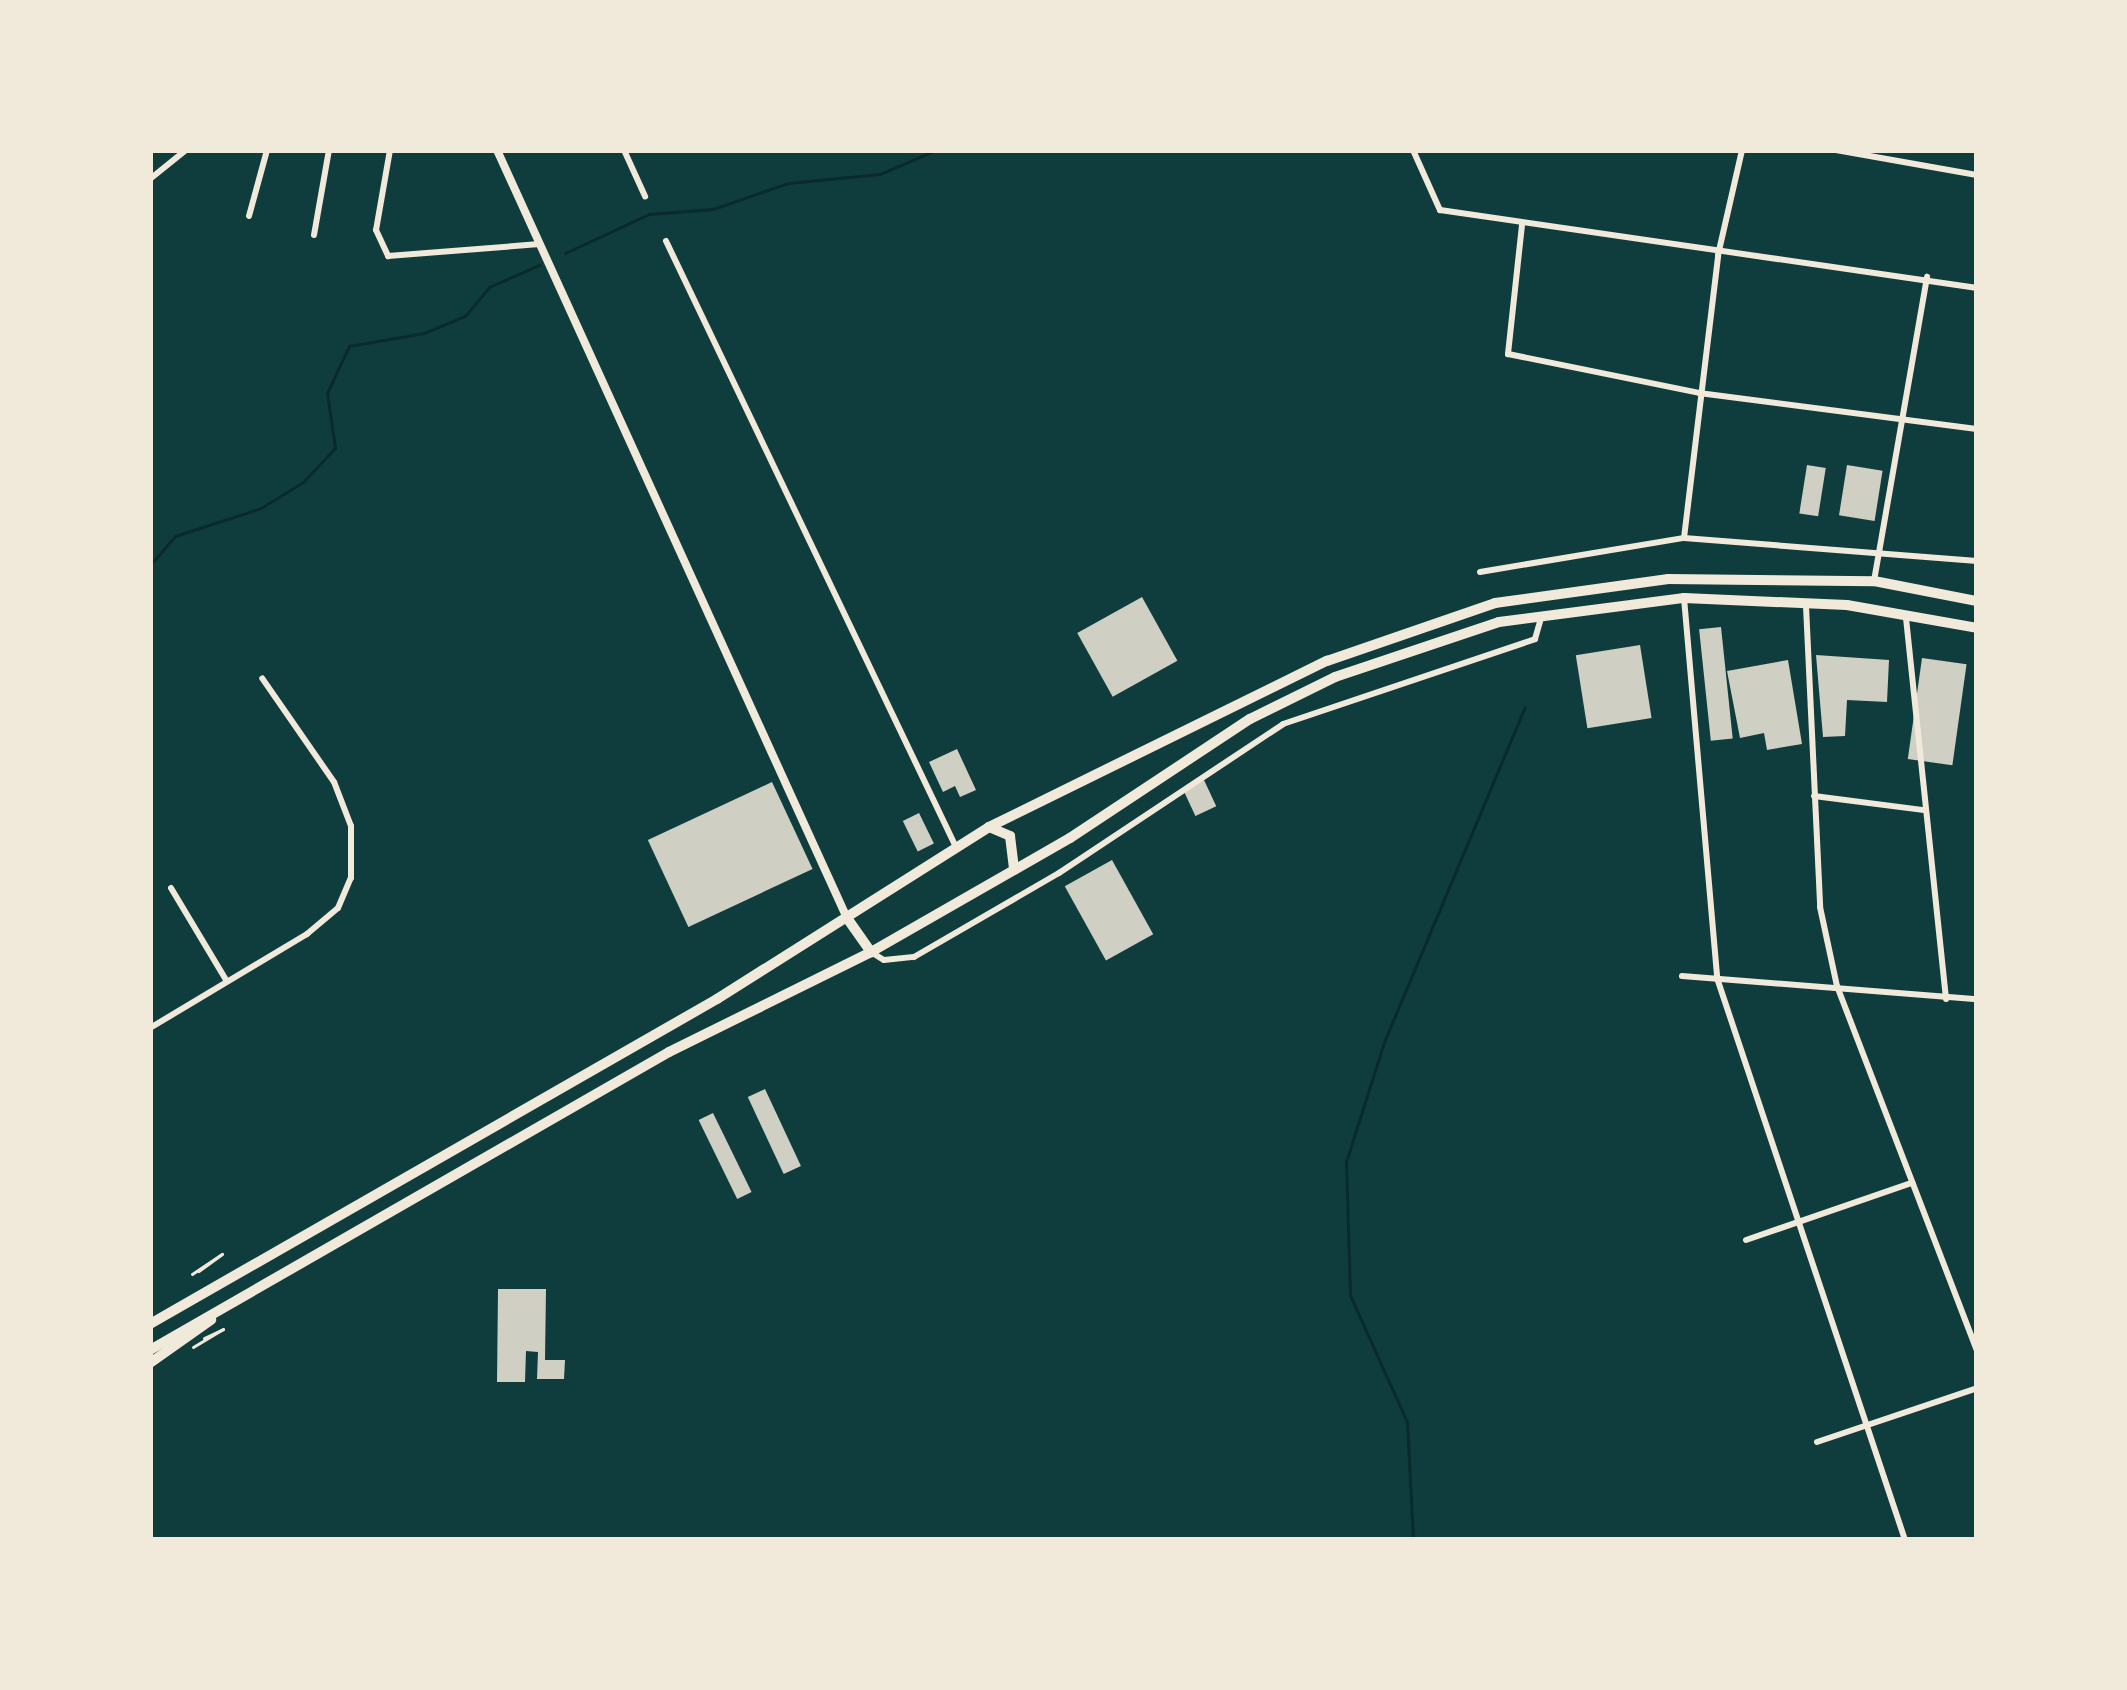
<!DOCTYPE html>
<html>
<head>
<meta charset="utf-8">
<style>
  body { margin:0 }
  #map { position:relative; width:2127px; height:1690px; overflow:hidden; background:#0f3d3e; font-family:"Open Sans",sans-serif }
  div>[style] { position:absolute }
  [style*='--x'] { left:calc(var(--x)*1px); top:calc(var(--y)*1px); width:calc(var(--w)*1px); rotate:calc(var(--a)*1deg) }
  .stream>* { height:3px; margin:-1.5px; padding:0 1.5px; transform-origin:1.5px; border-radius:1.5px; background:#0a2a2b }
  .building>* { inset:0; background:#cfcfc3; transform-origin:0 0 }
  .path>* { height:3px; margin:-1.5px; padding:0 1.5px; transform-origin:1.5px; border-radius:1.5px; background:#f1e9da }
  .minor>* { height:6px; margin:-3px; padding:0 3px; transform-origin:3px; border-radius:3px; background:#f1e9da }
  .tertiary>* { height:8px; margin:-4px; padding:0 4px; transform-origin:4px; border-radius:4px; background:#f1e9da }
  .primary>* { height:10px; margin:-5px; padding:0 5px; transform-origin:5px; border-radius:5px; background:#f1e9da }
  .trunk>* { height:10px; margin:-5px; padding:0 5px; transform-origin:5px; border-radius:5px; background:#f1e9da }
  span { translate:-50% -50%; white-space:nowrap; text-align:center; line-height:1.15; -webkit-text-stroke:9px #f1e9da; paint-order:stroke }
  .frame { position:absolute; inset:0; border:153px solid #f1e9da; pointer-events:none }
</style>
</head>
<body>
<div id="map">
  <div class="stream">
    <div style="--x:565;--y:253;--w:93;--a:-24.9"></div>
    <div style="--x:649;--y:214;--w:64;--a:-4.5"></div>
    <div style="--x:713;--y:209;--w:79;--a:-19.1"></div>
    <div style="--x:788;--y:183;--w:92;--a:-5.6"></div>
    <div style="--x:880;--y:174;--w:61;--a:-23.2"></div>
    <div style="--x:150;--y:565;--w:38;--a:-49"></div>
    <div style="--x:175;--y:536;--w:90;--a:-18"></div>
    <div style="--x:261;--y:508;--w:49;--a:-31.8"></div>
    <div style="--x:303;--y:482;--w:47;--a:-46.7"></div>
    <div style="--x:335;--y:448;--w:56;--a:-98.3"></div>
    <div style="--x:327;--y:393;--w:52;--a:-64.9"></div>
    <div style="--x:349;--y:346;--w:76;--a:-9.8"></div>
    <div style="--x:424;--y:333;--w:44;--a:-22.5"></div>
    <div style="--x:465;--y:316;--w:38;--a:-50"></div>
    <div style="--x:489;--y:287;--w:55;--a:-23.7"></div>
    <div style="--x:1413;--y:1540;--w:118;--a:-92.9"></div>
    <div style="--x:1407;--y:1422;--w:139;--a:-114.2"></div>
    <div style="--x:1350;--y:1295;--w:133;--a:-91.7"></div>
    <div style="--x:1346;--y:1162;--w:126;--a:-72.4"></div>
    <div style="--x:1384;--y:1042;--w:363;--a:-67.2"></div>
  </div>
  <div class="building">
    <div style="left:1807px;top:465px;width:19px;height:49px;rotate:9deg"></div>
    <div style="left:1847px;top:465px;width:36px;height:51px;rotate:9deg"></div>
    <div style="left:1142px;top:597px;width:73px;height:74px;rotate:61deg"></div>
    <div style="left:1721px;top:627px;width:112px;height:22px;rotate:84deg"></div>
    <div style="left:1640px;top:645px;width:74px;height:65px;rotate:81deg"></div>
    <div style="clip-path:polygon(1816px 655px,1889px 660px,1887px 702px,1847px 700px,1845px 736px,1823px 737px)"></div>
    <div style="left:1922px;top:658px;width:45px;height:102px;rotate:8deg"></div>
    <div style="clip-path:polygon(1788px 660px,1802px 744px,1767px 750px,1764px 733px,1740px 738px,1727px 671px)"></div>
    <div style="clip-path:polygon(957px 749px,976px 790px,960px 797px,955px 786px,943px 792px,929px 762px)"></div>
    <div style="left:1204px;top:780px;width:29px;height:23px;rotate:65deg"></div>
    <div style="left:772px;top:782px;width:96px;height:137px;rotate:65deg"></div>
    <div style="left:919px;top:813px;width:34px;height:18px;rotate:64deg"></div>
    <div style="left:1112px;top:860px;width:85px;height:54px;rotate:61deg"></div>
    <div style="left:765px;top:1089px;width:85px;height:19px;rotate:65deg"></div>
    <div style="left:713px;top:1113px;width:88px;height:16px;rotate:64deg"></div>
    <div style="clip-path:polygon(498px 1289px,546px 1289px,545px 1360px,565px 1360px,564px 1379px,537px 1379px,538px 1352px,526px 1351px,525px 1382px,497px 1382px)"></div>
  </div>
  <div class="path">
    <div style="--x:192;--y:1274;--w:36;--a:-34"></div>
    <div style="--x:222;--y:1254;--w:29;--a:144"></div>
    <div style="--x:204;--y:1338;--w:21;--a:-25"></div>
    <div style="--x:193;--y:1347;--w:35;--a:-31"></div>
  </div>
  <div class="minor">
    <div style="--x:390;--y:150;--w:81;--a:99.9"></div>
    <div style="--x:376;--y:230;--w:29;--a:65"></div>
    <div style="--x:388;--y:256;--w:152;--a:-4.5"></div>
    <div style="--x:624;--y:150;--w:51;--a:65.5"></div>
    <div style="--x:1413;--y:150;--w:66;--a:65.8"></div>
    <div style="--x:1440;--y:210;--w:543;--a:8.26"></div>
    <div style="--x:1836;--y:150;--w:143;--a:10.1"></div>
    <div style="--x:150;--y:179;--w:46;--a:-38.9"></div>
    <div style="--x:249;--y:216;--w:68;--a:-74.7"></div>
    <div style="--x:1522;--y:225;--w:130;--a:96.2"></div>
    <div style="--x:1508;--y:354;--w:195;--a:11.5"></div>
    <div style="--x:1699;--y:393;--w:280;--a:7.4"></div>
    <div style="--x:314;--y:235;--w:86;--a:-80"></div>
    <div style="--x:666;--y:241;--w:672;--a:64.43"></div>
    <div style="--x:1684;--y:538;--w:285;--a:-83.1"></div>
    <div style="--x:1718;--y:255;--w:108;--a:-77.1"></div>
    <div style="--x:1480;--y:572;--w:207;--a:-9.5"></div>
    <div style="--x:1684;--y:538;--w:294;--a:4.5"></div>
    <div style="--x:1874;--y:581;--w:309;--a:-80.1"></div>
    <div style="--x:1684;--y:598;--w:381;--a:85"></div>
    <div style="--x:1717;--y:978;--w:593;--a:71.5"></div>
    <div style="--x:1806;--y:606;--w:301;--a:87.3"></div>
    <div style="--x:1820;--y:907;--w:81;--a:77.9"></div>
    <div style="--x:1837;--y:986;--w:390;--a:69"></div>
    <div style="--x:1906;--y:618;--w:383;--a:84"></div>
    <div style="--x:1814;--y:796;--w:111;--a:7.3"></div>
    <div style="--x:171;--y:888;--w:107;--a:59.1"></div>
    <div style="--x:871;--y:952;--w:15;--a:32"></div>
    <div style="--x:884;--y:960;--w:30;--a:-6"></div>
    <div style="--x:914;--y:957;--w:168;--a:-30.1"></div>
    <div style="--x:1059;--y:873;--w:269;--a:-33.6"></div>
    <div style="--x:1283;--y:724;--w:266;--a:-18.6"></div>
    <div style="--x:1535;--y:639;--w:22;--a:-74"></div>
    <div style="--x:1682;--y:976;--w:296;--a:4.5"></div>
    <div style="--x:150;--y:1028;--w:183;--a:-30.9"></div>
    <div style="--x:307;--y:934;--w:40;--a:-40"></div>
    <div style="--x:338;--y:908;--w:33;--a:-67"></div>
    <div style="--x:351;--y:878;--w:52;--a:-90"></div>
    <div style="--x:351;--y:826;--w:47;--a:-111.1"></div>
    <div style="--x:334;--y:782;--w:126;--a:-124.7"></div>
    <div style="--x:1746;--y:1240;--w:176;--a:-19"></div>
    <div style="--x:1817;--y:1442;--w:169;--a:-18.6"></div>
  </div>
  <div class="tertiary">
    <div style="--x:497;--y:150;--w:844;--a:65.5"></div>
  </div>
  <div class="primary">
    <div style="--x:150;--y:1363;--w:75;--a:-35.2"></div>
  </div>
  <div class="trunk">
    <div style="--x:989;--y:827;--w:23;--a:23"></div>
    <div style="--x:1010;--y:836;--w:34;--a:83"></div>
    <div style="--x:847;--y:918;--w:42;--a:54.8"></div>
    <div style="--x:150;--y:1324;--w:654;--a:-29.82"></div>
    <div style="--x:717;--y:999;--w:322;--a:-32.3"></div>
    <div style="--x:989;--y:827;--w:377;--a:-26.2"></div>
    <div style="--x:1327;--y:661;--w:178;--a:-19"></div>
    <div style="--x:1495;--y:603;--w:175;--a:-7.9"></div>
    <div style="--x:1668;--y:579;--w:206;--a:0.6"></div>
    <div style="--x:1874;--y:581;--w:105;--a:11"></div>
    <div style="--x:150;--y:1350;--w:598;--a:-29.86"></div>
    <div style="--x:669;--y:1052;--w:225;--a:-26.3"></div>
    <div style="--x:871;--y:952;--w:229;--a:-29.8"></div>
    <div style="--x:1070;--y:838;--w:216;--a:-33.5"></div>
    <div style="--x:1250;--y:719;--w:95;--a:-26.3"></div>
    <div style="--x:1335;--y:677;--w:173;--a:-18.5"></div>
    <div style="--x:1499;--y:622;--w:187;--a:-7.4"></div>
    <div style="--x:1684;--y:598;--w:163;--a:2.5"></div>
    <div style="--x:1847;--y:605;--w:132;--a:10"></div>
  </div>
  <div class="frame"></div>
</div>
</body>
</html>
